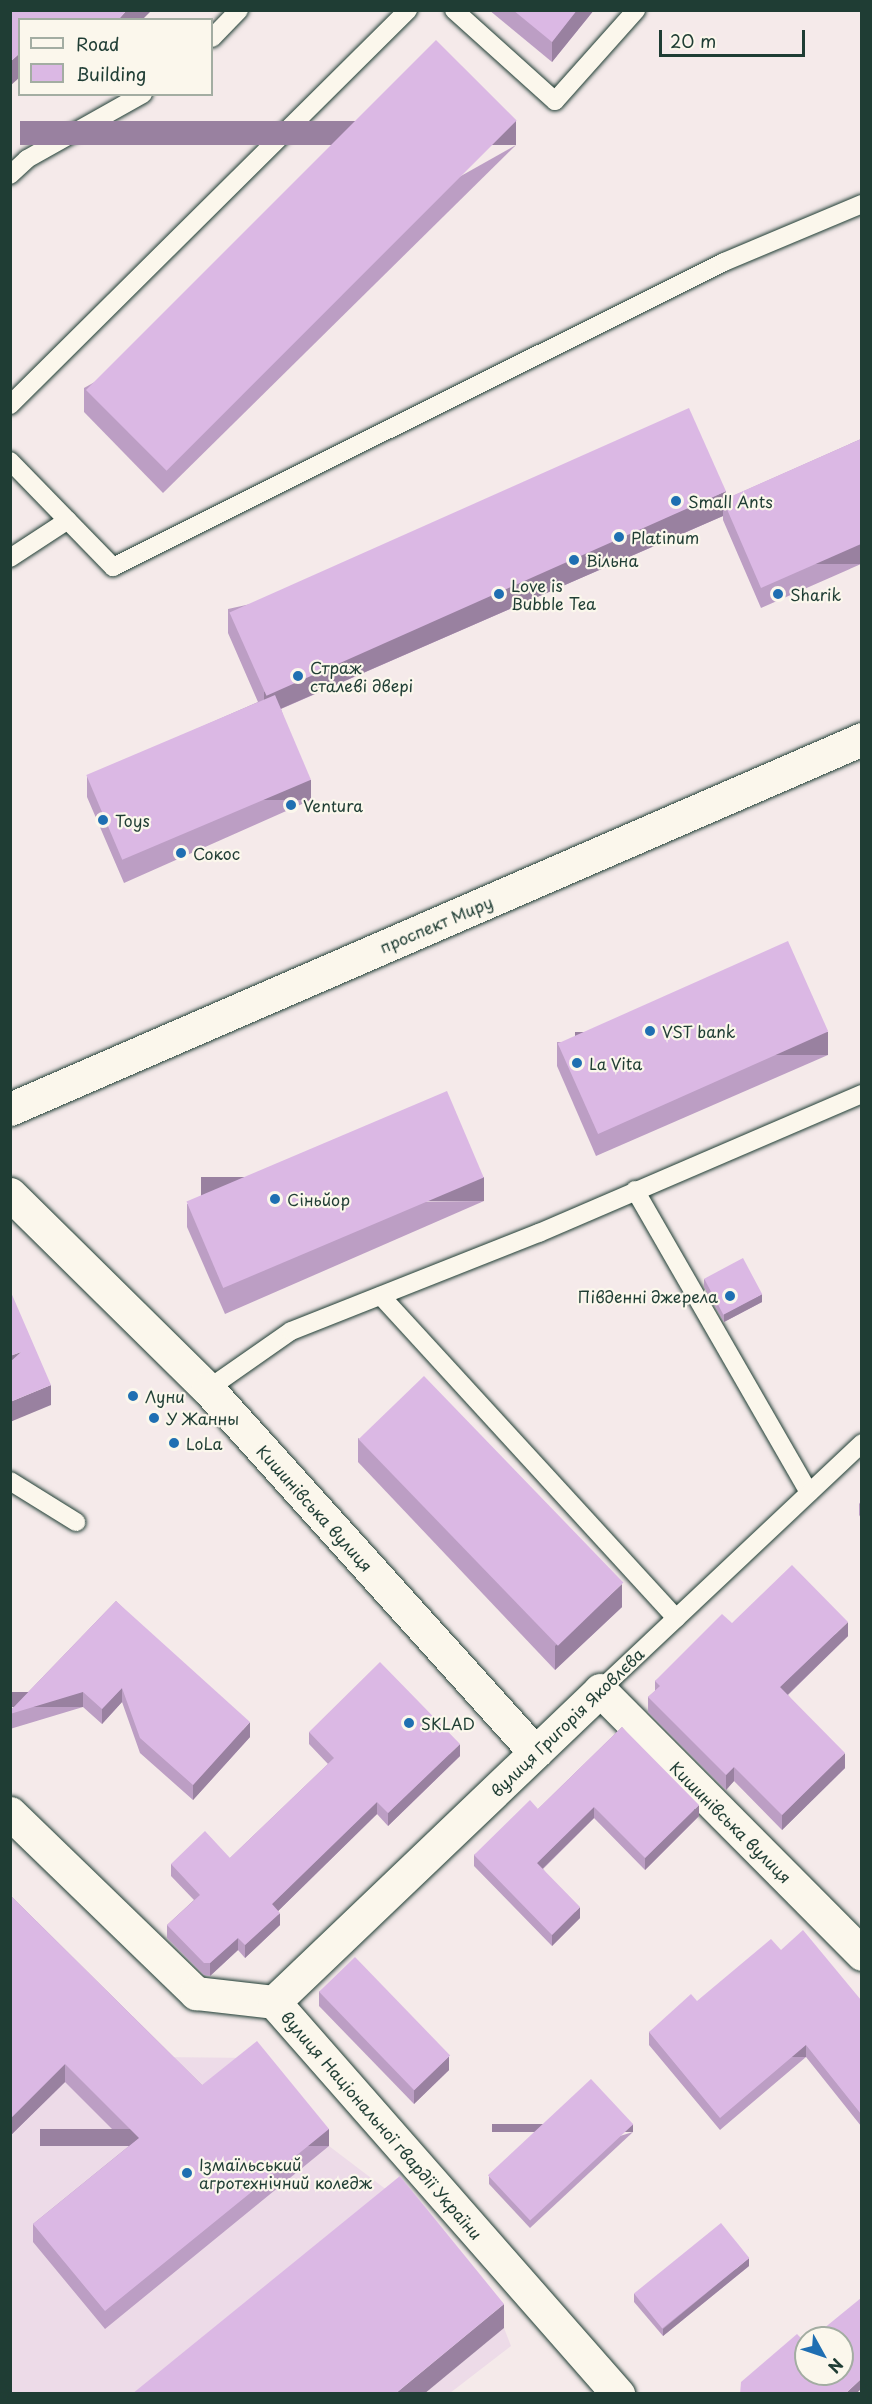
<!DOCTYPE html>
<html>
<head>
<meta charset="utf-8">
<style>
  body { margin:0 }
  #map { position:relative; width:872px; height:2404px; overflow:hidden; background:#f5eaea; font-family:"Playpen Sans",sans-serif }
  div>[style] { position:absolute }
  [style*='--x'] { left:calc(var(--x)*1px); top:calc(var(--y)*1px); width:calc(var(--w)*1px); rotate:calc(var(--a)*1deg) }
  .built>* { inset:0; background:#eddbe8 }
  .roads { filter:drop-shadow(0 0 2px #1f3d34) drop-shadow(0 0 2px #1f3d34) }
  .service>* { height:18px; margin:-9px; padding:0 9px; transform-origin:9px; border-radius:9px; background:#fbf7ec }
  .minor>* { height:33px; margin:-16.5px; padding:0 16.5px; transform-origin:16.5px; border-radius:16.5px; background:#fbf7ec }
  .primary>* { height:33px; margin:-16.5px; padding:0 16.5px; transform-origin:16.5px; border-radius:16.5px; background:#fbf7ec }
  .wall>* { inset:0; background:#bc9ec4 }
  .shaded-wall>* { inset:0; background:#9981a0; transform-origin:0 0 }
  .building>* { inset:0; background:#dbb8e4; transform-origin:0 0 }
  .dots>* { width:16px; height:16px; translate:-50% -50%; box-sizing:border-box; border:3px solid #fbf7ec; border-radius:50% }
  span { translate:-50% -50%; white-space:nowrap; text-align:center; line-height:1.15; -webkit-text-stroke:4.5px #fbf7ec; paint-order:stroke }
  .poi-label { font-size:16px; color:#1f3d34 }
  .left { translate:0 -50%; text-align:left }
  .right { translate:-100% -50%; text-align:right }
  .street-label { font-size:16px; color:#1f3d34 }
  .frame { position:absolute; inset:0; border:12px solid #1f3d34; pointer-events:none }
  .legend { position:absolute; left:18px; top:18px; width:195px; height:78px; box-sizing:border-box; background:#fbf7ec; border:2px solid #a3ada2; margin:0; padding:8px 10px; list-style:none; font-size:18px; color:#1f3d34 }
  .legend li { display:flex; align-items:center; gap:12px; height:30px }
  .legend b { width:30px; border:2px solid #a3ada2 }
  .north { position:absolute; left:794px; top:2326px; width:60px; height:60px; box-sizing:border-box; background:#fbf7ec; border:2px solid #a3ada2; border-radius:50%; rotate:130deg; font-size:16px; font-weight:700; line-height:24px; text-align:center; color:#1f3d34 }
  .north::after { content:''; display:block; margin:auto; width:21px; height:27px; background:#1f6fb2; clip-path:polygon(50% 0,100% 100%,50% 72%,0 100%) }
  .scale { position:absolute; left:659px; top:30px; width:146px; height:27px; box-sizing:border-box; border:3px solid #1f3d34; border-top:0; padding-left:8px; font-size:18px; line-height:21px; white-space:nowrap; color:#1f3d34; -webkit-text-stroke:4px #fbf7ec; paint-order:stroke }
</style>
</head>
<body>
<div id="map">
  <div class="built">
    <div style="clip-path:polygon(10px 1913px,156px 2057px,257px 2058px,329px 2146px,400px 2200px,504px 2328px,511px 2346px,450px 2393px,11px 2393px)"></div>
  </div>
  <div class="roads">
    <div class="service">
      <div style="--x:454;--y:10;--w:136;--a:42"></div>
      <div style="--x:555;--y:101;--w:122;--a:-48.3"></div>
      <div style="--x:212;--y:38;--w:39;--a:-46"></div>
      <div style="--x:10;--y:175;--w:23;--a:-43"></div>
      <div style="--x:27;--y:159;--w:133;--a:-29.3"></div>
      <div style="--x:10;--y:405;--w:561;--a:-44.78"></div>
      <div style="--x:10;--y:461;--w:148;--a:45.8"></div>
      <div style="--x:113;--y:567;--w:683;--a:-26.53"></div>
      <div style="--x:724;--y:262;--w:150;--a:-22.8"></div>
      <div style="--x:10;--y:558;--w:69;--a:-33.2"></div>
      <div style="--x:635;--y:1190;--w:349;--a:60.1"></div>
      <div style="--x:381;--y:1296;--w:437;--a:47.5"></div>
      <div style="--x:208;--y:1389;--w:101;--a:-34.9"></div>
      <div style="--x:291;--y:1331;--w:267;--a:-21.6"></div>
      <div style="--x:539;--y:1233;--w:352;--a:-23.3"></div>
      <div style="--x:10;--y:1481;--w:78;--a:31.8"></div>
      <div style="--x:600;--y:1690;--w:360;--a:-43.3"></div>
    </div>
    <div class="minor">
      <div style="--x:10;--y:1194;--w:278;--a:44.6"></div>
      <div style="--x:208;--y:1389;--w:489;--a:48"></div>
      <div style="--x:10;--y:1813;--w:259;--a:44.1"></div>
      <div style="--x:196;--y:1993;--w:79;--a:6.6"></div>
      <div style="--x:274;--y:2002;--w:522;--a:48.73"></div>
      <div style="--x:274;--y:2002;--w:451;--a:-43.7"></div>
      <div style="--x:600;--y:1690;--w:372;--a:45.2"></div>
    </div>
    <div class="primary">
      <div style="--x:10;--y:1109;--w:929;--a:-23.47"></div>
    </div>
  </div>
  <div class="wall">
    <div style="clip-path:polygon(489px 10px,594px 10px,552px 62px)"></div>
    <div style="clip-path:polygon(516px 145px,163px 493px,84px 412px,84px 388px)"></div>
    <div style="clip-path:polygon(861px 439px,861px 564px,761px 608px,723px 520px,723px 516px,281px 709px,311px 800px,124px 883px,87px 797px,87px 777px,258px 702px,228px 633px,228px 609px,726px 499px)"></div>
    <div style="clip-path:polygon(557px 1042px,828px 1055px,596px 1156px,557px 1066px)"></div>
    <div style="clip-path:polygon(484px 1201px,225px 1314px,187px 1227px,187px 1204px)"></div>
    <div style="clip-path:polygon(704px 1279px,762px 1302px,724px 1322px,704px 1287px)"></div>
    <div style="clip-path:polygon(358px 1438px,622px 1607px,555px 1670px,358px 1462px)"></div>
    <div style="clip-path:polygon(861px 1501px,861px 1518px,859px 1515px,859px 1504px)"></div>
    <div style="clip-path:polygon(116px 1601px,250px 1737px,193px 1800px,140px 1753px,122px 1702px,102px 1724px,83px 1707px,10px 1729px,10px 1711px)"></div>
    <div style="clip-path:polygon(732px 1623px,848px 1636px,788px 1695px,845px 1768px,782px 1830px,734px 1781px,726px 1790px,648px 1712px,648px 1697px,655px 1691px,655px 1681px)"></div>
    <div style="clip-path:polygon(622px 1727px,699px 1816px,645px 1870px,594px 1818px,543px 1869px,580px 1918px,552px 1946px,474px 1866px,474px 1855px,538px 1809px)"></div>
    <div style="clip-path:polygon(309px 1732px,460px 1756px,388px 1826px,377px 1814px,278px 1911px,280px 1925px,245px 1958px,238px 1950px,210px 1976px,204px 1975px,167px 1938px,167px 1925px,194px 1900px,171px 1876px,171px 1864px,230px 1858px,328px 1764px,309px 1744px)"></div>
    <div style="clip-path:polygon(10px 1895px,202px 2085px,329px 2146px,105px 2329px,33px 2242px,33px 2224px,129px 2146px,65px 2082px,10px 2136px)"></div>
    <div style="clip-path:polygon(781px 1950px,861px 2000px,861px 2126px,806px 2057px,720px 2130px,649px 2045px,649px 2032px)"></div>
    <div style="clip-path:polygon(319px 1991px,449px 2070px,414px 2104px,319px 2006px)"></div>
    <div style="clip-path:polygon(633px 2132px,530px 2228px,489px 2184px,489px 2176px)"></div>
    <div style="clip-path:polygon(749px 2266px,663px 2336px,634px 2302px,634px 2294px)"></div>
  </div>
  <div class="shaded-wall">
    <div style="clip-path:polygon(127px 10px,152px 10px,142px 20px,118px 20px)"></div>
    <div style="clip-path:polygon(577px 10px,594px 10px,552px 62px,552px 42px)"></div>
    <div style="clip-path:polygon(20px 53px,20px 77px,10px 86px,10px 62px)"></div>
    <div style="left:516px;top:121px;width:24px;height:496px;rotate:90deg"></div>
    <div style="clip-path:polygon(726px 491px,726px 507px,723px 500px,723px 516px,264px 716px,264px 692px)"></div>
    <div style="left:861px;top:544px;width:20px;height:109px;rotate:90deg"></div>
    <div style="left:311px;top:780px;width:20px;height:205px;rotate:90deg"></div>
    <div style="left:828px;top:1032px;width:23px;height:253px;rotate:90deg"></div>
    <div style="left:484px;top:1177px;width:24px;height:283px;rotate:90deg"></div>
    <div style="clip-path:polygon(762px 1294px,762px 1302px,724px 1322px,724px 1314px)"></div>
    <div style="clip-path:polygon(21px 1352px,10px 1376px,10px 1356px)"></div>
    <div style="clip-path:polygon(51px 1385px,51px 1405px,10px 1422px,10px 1402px)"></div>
    <div style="clip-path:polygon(622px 1584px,622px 1607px,555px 1670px,555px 1646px)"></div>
    <div style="clip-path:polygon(848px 1622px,848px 1636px,780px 1702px,780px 1687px)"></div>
    <div style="clip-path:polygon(122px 1688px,122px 1702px,102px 1724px,102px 1709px)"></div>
    <div style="left:83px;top:1692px;width:15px;height:76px;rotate:90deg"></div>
    <div style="clip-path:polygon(250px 1722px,250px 1737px,193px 1800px,193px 1785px)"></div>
    <div style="clip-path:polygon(460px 1744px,460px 1756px,388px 1826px,388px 1813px)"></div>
    <div style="clip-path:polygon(845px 1753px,845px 1768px,782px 1830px,782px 1815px)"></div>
    <div style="clip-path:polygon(734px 1767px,734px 1781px,726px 1790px,726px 1775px)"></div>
    <div style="clip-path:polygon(377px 1802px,377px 1814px,272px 1917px,272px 1904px)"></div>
    <div style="clip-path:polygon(699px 1805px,699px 1816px,645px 1870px,645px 1858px)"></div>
    <div style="clip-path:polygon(594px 1807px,594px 1818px,537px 1874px,537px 1863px)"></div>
    <div style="clip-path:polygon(580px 1907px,580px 1918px,552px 1946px,552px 1935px)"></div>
    <div style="clip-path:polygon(280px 1913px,280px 1925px,245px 1958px,245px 1945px)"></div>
    <div style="clip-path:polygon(238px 1938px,238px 1950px,210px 1976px,210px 1963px)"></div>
    <div style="left:806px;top:2045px;width:12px;height:113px;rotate:90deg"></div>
    <div style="clip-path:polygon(449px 2056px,449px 2070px,414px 2104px,414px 2090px)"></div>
    <div style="clip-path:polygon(65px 2064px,65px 2082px,10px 2136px,10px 2119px)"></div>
    <div style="left:633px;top:2124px;width:8px;height:141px;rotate:90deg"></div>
    <div style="left:329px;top:2129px;width:17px;height:289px;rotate:90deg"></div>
    <div style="clip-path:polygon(749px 2258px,749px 2266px,663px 2336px,663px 2329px)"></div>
    <div style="clip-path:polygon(504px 2304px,504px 2328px,424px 2394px,395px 2394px)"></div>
    <div style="clip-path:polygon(861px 2379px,861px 2389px,856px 2394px,845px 2394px)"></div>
  </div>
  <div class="building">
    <div style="clip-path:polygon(10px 10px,127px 10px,118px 20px,20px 20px,20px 53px,10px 62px)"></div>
    <div style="clip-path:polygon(513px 10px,577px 10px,552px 42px)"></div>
    <div style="left:436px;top:40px;width:114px;height:495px;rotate:45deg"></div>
    <div style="left:689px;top:408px;width:91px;height:503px;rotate:66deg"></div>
    <div style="clip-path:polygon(861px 439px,861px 544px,761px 588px,723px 500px)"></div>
    <div style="left:275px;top:695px;width:92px;height:205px;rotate:67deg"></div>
    <div style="left:788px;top:941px;width:99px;height:252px;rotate:66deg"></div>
    <div style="left:447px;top:1091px;width:94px;height:283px;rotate:67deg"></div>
    <div style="left:743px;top:1258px;width:41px;height:44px;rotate:62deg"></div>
    <div style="clip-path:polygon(10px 1290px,51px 1385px,10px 1402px,10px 1362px,21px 1352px,10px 1356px)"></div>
    <div style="left:424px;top:1376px;width:287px;height:91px;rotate:46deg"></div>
    <div style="clip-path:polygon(792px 1565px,848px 1622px,780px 1687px,845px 1753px,782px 1815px,734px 1767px,726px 1775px,648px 1697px,660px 1686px,655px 1681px,722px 1614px,732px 1623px)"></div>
    <div style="clip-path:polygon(116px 1601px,250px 1722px,193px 1785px,140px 1738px,122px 1688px,102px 1709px,83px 1692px,10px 1714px,10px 1711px)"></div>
    <div style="clip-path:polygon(380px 1662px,460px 1744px,388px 1813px,377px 1802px,272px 1904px,280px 1913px,245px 1945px,238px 1938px,210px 1963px,204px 1963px,167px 1925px,200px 1895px,171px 1864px,205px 1831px,230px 1858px,334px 1758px,309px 1732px)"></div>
    <div style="clip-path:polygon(622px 1727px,699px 1805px,645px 1858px,594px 1807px,537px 1863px,580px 1907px,552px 1935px,474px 1855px,530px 1800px,538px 1809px)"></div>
    <div style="clip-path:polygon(10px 1895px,202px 2085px,257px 2041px,329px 2129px,105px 2311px,33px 2224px,139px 2138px,65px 2064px,10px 2119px)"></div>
    <div style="clip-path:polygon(803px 1930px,861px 2000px,861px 2114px,806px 2045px,720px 2118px,649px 2032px,691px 1994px,697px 2001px,771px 1939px,781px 1950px)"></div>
    <div style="left:355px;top:1957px;width:137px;height:50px;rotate:46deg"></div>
    <div style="left:591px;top:2079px;width:62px;height:141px;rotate:47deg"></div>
    <div style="clip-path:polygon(400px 2176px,504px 2304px,395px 2394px,132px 2394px)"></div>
    <div style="left:721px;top:2223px;width:45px;height:112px;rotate:51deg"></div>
    <div style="clip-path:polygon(861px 2298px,861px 2379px,845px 2394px,740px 2394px,741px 2382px,797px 2334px,806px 2343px,806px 2374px,842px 2374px,842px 2338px,812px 2338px)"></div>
  </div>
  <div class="dots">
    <div style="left:676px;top:501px;background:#1f6fb2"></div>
    <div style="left:619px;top:537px;background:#1f6fb2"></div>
    <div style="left:574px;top:560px;background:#1f6fb2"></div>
    <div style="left:499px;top:594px;background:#1f6fb2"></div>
    <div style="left:778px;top:594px;background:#1f6fb2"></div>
    <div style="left:298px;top:676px;background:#1f6fb2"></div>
    <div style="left:291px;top:805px;background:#1f6fb2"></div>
    <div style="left:103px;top:820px;background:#1f6fb2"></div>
    <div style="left:181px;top:853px;background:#1f6fb2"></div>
    <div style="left:650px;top:1031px;background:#1f6fb2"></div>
    <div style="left:577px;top:1063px;background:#1f6fb2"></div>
    <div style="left:275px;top:1199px;background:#1f6fb2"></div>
    <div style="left:730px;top:1296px;background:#1f6fb2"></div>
    <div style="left:133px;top:1396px;background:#1f6fb2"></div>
    <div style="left:154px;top:1418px;background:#1f6fb2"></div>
    <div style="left:174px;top:1443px;background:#1f6fb2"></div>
    <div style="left:409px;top:1723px;background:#1f6fb2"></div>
    <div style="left:187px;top:2173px;background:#1f6fb2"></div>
  </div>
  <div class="poi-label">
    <span class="left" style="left:688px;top:501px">Small Ants</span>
    <span class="left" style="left:631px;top:537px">Platinum</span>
    <span class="left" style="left:586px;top:560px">Вільна</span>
    <span class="left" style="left:511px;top:594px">Love is<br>Bubble Tea</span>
    <span class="left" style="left:790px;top:594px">Sharik</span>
    <span class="left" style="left:310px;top:676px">Страж<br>сталеві двері</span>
    <span class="left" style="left:303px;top:805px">Ventura</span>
    <span class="left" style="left:115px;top:820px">Toys</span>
    <span class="left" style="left:193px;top:853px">Сокос</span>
    <span class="left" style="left:662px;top:1031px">VST bank</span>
    <span class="left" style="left:589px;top:1063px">La Vita</span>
    <span class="left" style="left:287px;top:1199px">Сіньйор</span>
    <span class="right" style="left:718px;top:1296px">Південні джерела</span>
    <span class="left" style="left:145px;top:1396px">Луни</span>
    <span class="left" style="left:166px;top:1418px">У Жанны</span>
    <span class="left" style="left:186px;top:1443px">LoLa</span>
    <span class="left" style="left:421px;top:1723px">SKLAD</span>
    <span class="left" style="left:199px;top:2173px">Ізмаїльський<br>агротехнічний коледж</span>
  </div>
  <div class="street-label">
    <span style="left:436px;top:924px;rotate:-23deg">проспект Миру</span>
    <span style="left:315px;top:1508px;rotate:48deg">Кишинівська вулиця</span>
    <span style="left:567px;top:1722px;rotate:-44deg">вулиця Григорія Яковлєва</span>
    <span style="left:731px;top:1822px;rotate:45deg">Кишинівська вулиця</span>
    <span style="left:382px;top:2125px;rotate:49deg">вулиця Національної гвардії України</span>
  </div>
  <div class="frame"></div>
  <ul class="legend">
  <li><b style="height:8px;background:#fbf7ec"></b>Road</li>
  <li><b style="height:16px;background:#dbb8e4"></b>Building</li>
  </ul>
  <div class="north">N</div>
  <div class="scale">20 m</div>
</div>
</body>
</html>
